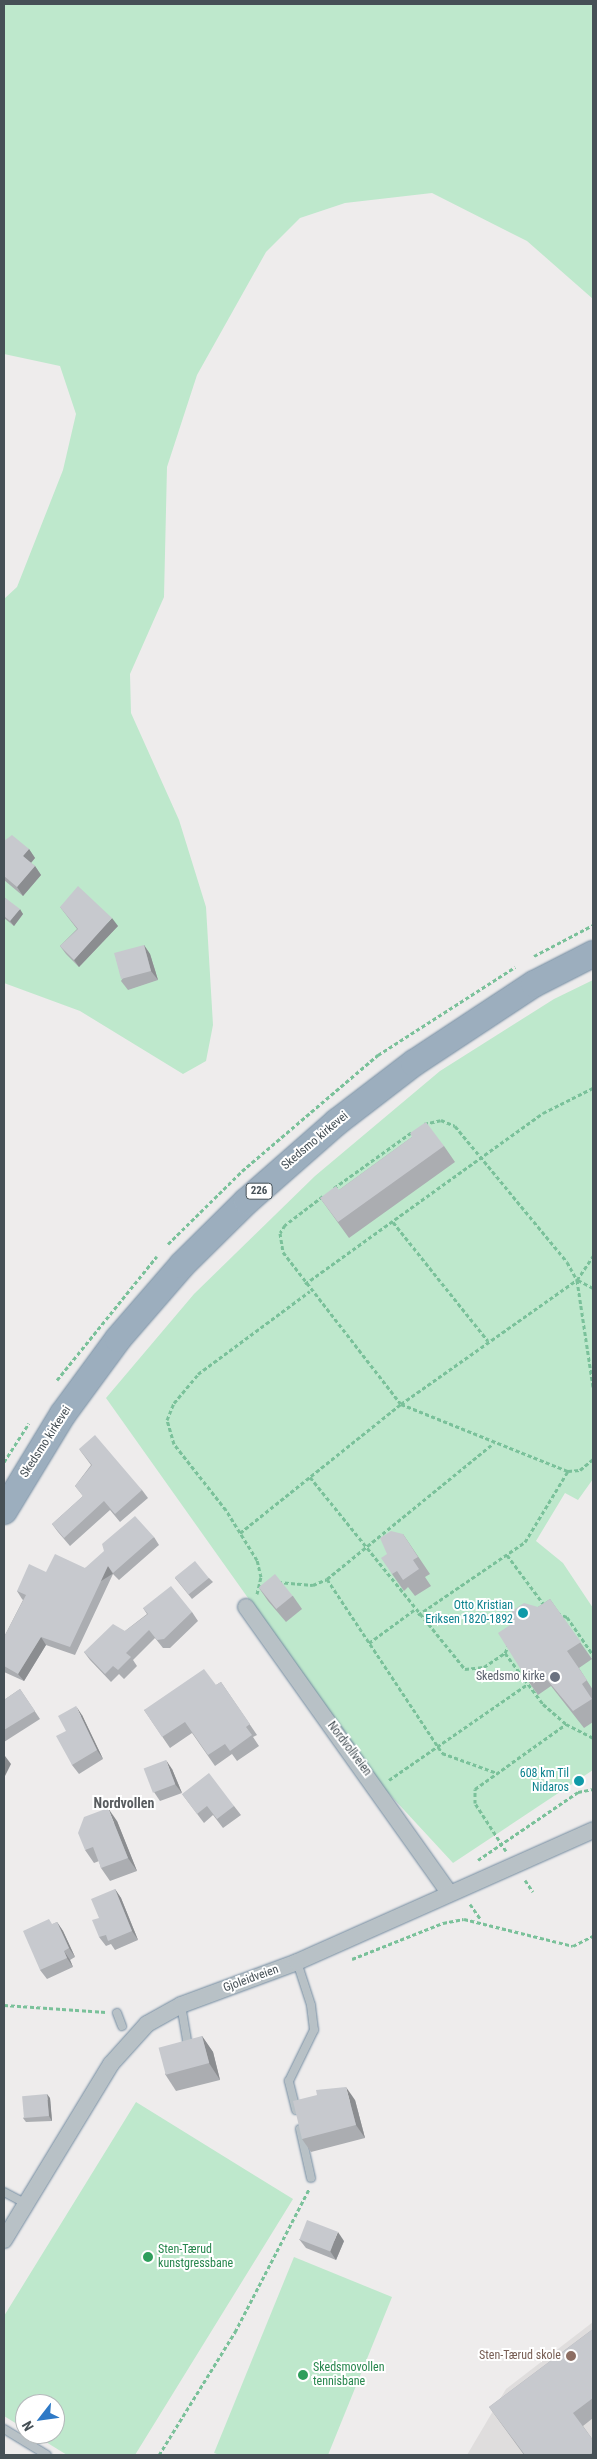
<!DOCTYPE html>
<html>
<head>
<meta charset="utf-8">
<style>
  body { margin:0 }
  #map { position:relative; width:597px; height:2459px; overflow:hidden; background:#eeecec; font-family:"Roboto Condensed",sans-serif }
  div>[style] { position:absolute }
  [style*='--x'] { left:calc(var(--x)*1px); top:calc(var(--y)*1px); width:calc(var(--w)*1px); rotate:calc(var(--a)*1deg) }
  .education>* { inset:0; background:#dfdddd }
  .green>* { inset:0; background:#bee8cc }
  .path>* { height:3px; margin-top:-1.5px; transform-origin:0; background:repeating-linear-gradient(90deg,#7ac19a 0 4px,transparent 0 6.5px) }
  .roads { filter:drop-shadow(0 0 1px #748ca1) drop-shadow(0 0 1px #748ca1) }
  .service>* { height:8px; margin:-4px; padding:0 4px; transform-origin:4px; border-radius:4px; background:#b8c1c6 }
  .minor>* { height:16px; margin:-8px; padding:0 8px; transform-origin:8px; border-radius:8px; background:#b8c1c6 }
  .trunk>* { height:26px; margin:-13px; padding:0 13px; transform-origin:13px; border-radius:13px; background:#9caebe }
  .wall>* { inset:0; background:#abadb1 }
  .shaded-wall>* { inset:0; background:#8b8d90; transform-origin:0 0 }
  .building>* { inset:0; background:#c7c9ce; transform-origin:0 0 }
  .dots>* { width:14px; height:14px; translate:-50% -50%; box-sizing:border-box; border:2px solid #fff; border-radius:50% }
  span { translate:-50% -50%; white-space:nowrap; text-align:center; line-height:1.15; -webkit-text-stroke:4px #fff; paint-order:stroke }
  .shield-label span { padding:1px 4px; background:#fff; border:1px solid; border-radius:4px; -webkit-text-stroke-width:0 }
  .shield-label { font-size:11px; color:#465056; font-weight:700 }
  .street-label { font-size:12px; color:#465056 }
  .culture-label { font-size:12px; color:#0d838f }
  .right { translate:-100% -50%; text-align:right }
  .worship-label { font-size:12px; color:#5b616d }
  .leisure-label { font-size:12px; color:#27864d }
  .left { translate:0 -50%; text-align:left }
  .education-label { font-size:12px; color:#785e54 }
  .neighbourhood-label { font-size:14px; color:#595c5f; font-weight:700 }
  .frame { position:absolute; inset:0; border:5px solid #465056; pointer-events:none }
  .north { position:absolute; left:15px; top:2394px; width:50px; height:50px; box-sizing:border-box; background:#fff; border:1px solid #b5b9bb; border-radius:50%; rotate:240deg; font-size:14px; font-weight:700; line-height:20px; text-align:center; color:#465056 }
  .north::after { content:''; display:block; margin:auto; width:18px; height:22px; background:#2e79c6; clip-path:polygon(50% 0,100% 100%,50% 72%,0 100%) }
</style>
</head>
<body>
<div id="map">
  <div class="education">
    <div style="clip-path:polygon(593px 2322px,593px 2455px,467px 2455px,506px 2389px)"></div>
  </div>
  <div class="green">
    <div style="clip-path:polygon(4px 4px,593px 4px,593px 299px,527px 241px,432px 193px,345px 203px,300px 218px,266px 252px,197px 375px,167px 467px,164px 597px,130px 674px,131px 713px,179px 820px,206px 907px,213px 1025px,206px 1061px,183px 1074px,80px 1011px,4px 983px,4px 599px,17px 587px,63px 470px,76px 414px,60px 366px,4px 354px)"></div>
    <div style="clip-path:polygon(593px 980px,593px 1479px,578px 1500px,565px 1493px,536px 1541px,563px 1563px,593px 1608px,593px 1770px,453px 1863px,380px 1784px,106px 1398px,194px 1294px,315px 1176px,440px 1071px,554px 999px)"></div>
    <div style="clip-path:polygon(136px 2102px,293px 2199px,135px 2455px,67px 2455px,33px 2434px,55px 2434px,55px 2404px,25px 2404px,25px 2429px,4px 2416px,4px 2316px)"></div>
    <div style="clip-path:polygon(294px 2257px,392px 2297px,328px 2455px,220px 2455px,214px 2453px)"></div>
  </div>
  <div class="path">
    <div style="--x:534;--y:956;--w:67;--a:-27.7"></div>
    <div style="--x:424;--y:1124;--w:17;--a:-13"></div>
    <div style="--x:441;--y:1120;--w:15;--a:23"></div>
    <div style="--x:455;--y:1126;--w:176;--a:50.5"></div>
    <div style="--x:567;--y:1262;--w:21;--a:61"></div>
    <div style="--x:577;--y:1280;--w:108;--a:81.5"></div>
    <div style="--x:334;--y:1188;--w:96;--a:-35.7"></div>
    <div style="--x:323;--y:1196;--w:48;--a:142.7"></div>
    <div style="--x:285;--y:1225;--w:9;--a:122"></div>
    <div style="--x:280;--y:1233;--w:19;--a:81"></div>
    <div style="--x:283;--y:1252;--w:192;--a:52.2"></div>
    <div style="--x:401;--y:1404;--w:180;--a:21.9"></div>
    <div style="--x:568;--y:1471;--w:12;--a:-5"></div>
    <div style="--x:580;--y:1470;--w:17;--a:-40"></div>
    <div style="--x:393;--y:1222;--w:152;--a:51.4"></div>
    <div style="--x:168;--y:1244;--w:104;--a:-44.6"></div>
    <div style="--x:242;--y:1171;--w:179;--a:-40.5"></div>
    <div style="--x:378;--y:1055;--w:163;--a:-32.7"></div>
    <div style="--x:578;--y:1280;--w:17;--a:28"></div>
    <div style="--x:305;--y:1284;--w:293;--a:-35.7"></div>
    <div style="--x:543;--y:1113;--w:56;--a:-26.6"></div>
    <div style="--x:57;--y:1380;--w:159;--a:-51.1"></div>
    <div style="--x:4;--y:1462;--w:46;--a:-57.3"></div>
    <div style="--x:310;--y:1477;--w:247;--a:51.1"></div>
    <div style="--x:465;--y:1669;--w:19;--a:-6"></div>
    <div style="--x:484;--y:1667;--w:25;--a:-34"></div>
    <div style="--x:505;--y:1653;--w:10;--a:-66"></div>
    <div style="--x:240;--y:1533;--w:206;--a:-38.7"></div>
    <div style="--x:401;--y:1404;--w:215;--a:-35.2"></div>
    <div style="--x:577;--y:1280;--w:29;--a:-56"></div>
    <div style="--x:507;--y:1555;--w:64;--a:53.3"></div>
    <div style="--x:327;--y:1579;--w:209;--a:56.5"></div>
    <div style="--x:442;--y:1753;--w:59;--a:20"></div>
    <div style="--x:278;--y:1582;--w:35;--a:5"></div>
    <div style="--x:313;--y:1585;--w:15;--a:-23"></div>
    <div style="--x:327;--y:1579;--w:215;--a:-39.2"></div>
    <div style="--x:257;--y:1594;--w:17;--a:-77"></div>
    <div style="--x:261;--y:1577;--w:17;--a:-103"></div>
    <div style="--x:257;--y:1560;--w:59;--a:-121.8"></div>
    <div style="--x:226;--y:1510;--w:84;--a:-128.2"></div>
    <div style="--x:174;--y:1444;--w:25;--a:-106"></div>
    <div style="--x:167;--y:1420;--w:18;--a:-68"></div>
    <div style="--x:174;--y:1403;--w:38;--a:-50"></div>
    <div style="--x:198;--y:1374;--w:139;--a:-36.5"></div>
    <div style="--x:557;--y:1613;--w:11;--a:22"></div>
    <div style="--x:567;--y:1617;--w:46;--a:55.6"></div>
    <div style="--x:418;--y:1615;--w:130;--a:-34.3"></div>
    <div style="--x:525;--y:1542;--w:83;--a:-58.8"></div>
    <div style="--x:369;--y:1643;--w:56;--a:-36.3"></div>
    <div style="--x:505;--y:1653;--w:64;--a:53.3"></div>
    <div style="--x:543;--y:1704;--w:30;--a:41"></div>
    <div style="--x:566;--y:1724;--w:30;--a:27"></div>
    <div style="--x:389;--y:1780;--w:167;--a:-34.7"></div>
    <div style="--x:506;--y:1851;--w:57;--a:-122.9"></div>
    <div style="--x:475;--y:1803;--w:14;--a:-90"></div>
    <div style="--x:475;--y:1789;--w:112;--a:-35.5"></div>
    <div style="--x:478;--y:1860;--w:121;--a:-34.2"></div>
    <div style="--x:578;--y:1792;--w:15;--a:-11"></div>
    <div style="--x:525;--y:1880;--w:14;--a:56"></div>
    <div style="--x:470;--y:1904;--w:19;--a:55"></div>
    <div style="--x:352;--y:1959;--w:98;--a:-21.6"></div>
    <div style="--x:443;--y:1923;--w:21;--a:-11"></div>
    <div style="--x:464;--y:1919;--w:112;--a:13.9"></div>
    <div style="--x:573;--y:1946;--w:22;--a:-27"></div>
    <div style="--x:4;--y:2005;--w:102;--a:3.9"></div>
    <div style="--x:159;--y:2455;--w:145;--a:-58.3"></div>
    <div style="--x:235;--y:2332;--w:161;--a:-62.6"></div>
  </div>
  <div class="roads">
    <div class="service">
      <div style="--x:181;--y:2005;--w:42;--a:80.3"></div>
      <div style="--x:117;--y:2013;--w:14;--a:69"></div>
      <div style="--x:296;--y:2110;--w:30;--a:-104"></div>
      <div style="--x:289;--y:2081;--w:57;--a:-63.9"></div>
      <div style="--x:314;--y:2030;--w:25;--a:-97"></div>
      <div style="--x:311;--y:2005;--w:45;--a:-108"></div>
      <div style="--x:300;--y:2129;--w:50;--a:77.3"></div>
      <div style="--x:4;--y:2192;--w:24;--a:28"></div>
      <div style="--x:4;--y:2429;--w:50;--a:31.2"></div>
    </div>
    <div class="minor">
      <div style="--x:246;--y:1607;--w:351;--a:54.6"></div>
      <div style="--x:4;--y:2240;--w:206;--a:-58.7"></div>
      <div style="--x:111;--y:2064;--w:54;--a:-48"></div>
      <div style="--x:147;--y:2024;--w:39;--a:-29"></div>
      <div style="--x:181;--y:2005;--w:124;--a:-20.3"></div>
      <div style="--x:297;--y:1962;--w:324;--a:-24"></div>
    </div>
    <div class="trunk">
      <div style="--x:4;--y:1511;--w:114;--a:-58.7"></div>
      <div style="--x:63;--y:1414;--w:93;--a:-53.7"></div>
      <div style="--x:118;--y:1339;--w:98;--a:-49.1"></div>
      <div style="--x:182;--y:1265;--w:91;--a:-44.6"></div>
      <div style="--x:247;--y:1201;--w:120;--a:-41.3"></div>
      <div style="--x:337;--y:1122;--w:97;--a:-37.5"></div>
      <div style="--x:414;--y:1063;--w:144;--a:-33.4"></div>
      <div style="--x:534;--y:984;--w:66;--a:-27"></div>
    </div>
  </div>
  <div class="wall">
    <div style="clip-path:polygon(4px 841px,29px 849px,35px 858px,31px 863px,35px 866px,41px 875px,23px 896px,4px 880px)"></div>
    <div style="clip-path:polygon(4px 897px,23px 914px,14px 926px,4px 918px)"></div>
    <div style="clip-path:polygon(60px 907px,118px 926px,79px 967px,66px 954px,60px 946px,77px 929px)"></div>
    <div style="clip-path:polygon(144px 945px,150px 954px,158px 980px,128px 990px,121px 981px)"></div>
    <div style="clip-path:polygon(412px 1137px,444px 1146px,455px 1162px,349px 1238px,320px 1198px,339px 1190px)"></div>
    <div style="clip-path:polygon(79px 1449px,142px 1490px,148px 1498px,120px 1522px,110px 1510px,70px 1546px,58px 1532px,52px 1524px,83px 1496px,75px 1486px,91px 1465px)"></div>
    <div style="clip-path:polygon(403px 1534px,430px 1574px,425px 1577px,431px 1586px,415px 1596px,408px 1587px,404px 1591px,392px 1574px,387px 1554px)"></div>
    <div style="clip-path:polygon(154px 1537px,159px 1545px,119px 1580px,113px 1574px,75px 1655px,46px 1645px,24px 1681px,4px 1672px,4px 1637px,23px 1600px,22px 1599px,17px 1591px,85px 1568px)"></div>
    <div style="clip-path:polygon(175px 1578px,209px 1578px,213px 1582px,192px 1599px)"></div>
    <div style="clip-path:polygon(259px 1588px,293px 1596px,302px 1609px,286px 1622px,268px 1601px)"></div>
    <div style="clip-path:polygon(550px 1599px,592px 1659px,579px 1668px,593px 1690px,593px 1722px,584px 1728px,551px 1686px,538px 1695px,526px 1678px,538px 1607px)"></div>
    <div style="clip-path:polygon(143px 1608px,192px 1612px,198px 1621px,170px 1648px,163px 1648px,155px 1638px,133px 1660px,137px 1666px,124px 1679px,119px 1674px,111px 1682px,90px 1660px,84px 1652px,125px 1631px,147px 1614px)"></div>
    <div style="clip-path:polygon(221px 1682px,257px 1735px,253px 1737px,259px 1746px,237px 1761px,232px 1754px,215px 1766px,192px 1733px,170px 1748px,144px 1710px,216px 1685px)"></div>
    <div style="clip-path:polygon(20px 1689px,40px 1719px,4px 1742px,4px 1700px)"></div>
    <div style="clip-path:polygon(82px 1715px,103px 1759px,79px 1774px,72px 1765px,66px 1731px)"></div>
    <div style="clip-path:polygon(172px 1769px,182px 1793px,160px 1801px,154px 1792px)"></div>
    <div style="clip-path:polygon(182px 1794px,234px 1806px,241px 1815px,223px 1828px,213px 1815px,204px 1823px)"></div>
    <div style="clip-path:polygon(117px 1821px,137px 1871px,110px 1881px,101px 1868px,99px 1861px,94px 1863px,85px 1850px)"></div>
    <div style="clip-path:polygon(115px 1889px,121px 1898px,138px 1940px,115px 1950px,111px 1944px,106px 1946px,99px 1937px,99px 1918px)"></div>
    <div style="clip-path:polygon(57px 1922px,63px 1931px,75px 1957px,70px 1960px,73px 1967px,47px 1979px,40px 1970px,53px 1924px)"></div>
    <div style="clip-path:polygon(202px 2036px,213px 2052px,220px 2080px,176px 2091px,165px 2074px)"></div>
    <div style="clip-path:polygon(50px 2098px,52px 2121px,26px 2122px,23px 2118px)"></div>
    <div style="clip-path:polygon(355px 2100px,365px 2138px,311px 2152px,302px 2139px)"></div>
    <div style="clip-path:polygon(299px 2239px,344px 2241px,336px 2260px,306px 2248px)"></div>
    <div style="clip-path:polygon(593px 2329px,593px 2418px,583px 2426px,593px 2440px,593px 2455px,524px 2455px,489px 2407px)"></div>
  </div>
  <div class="shaded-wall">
    <div style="clip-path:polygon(29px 849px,35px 858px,29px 865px,23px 856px)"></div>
    <div style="clip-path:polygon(35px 866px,41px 875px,23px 896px,17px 887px)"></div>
    <div style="clip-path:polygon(20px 909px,23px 914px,14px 926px,10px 921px)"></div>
    <div style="clip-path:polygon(112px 918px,118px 926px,79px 967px,74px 960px)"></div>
    <div style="clip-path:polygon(144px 945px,150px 954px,158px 980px,151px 971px)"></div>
    <div style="left:108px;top:1566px;width:9px;height:89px;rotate:58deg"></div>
    <div style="clip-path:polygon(41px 1637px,46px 1645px,24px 1681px,18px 1674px)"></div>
    <div style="clip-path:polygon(76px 1706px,82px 1715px,103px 1759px,97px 1750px)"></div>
    <div style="clip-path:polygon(5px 1756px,11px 1764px,4px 1778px,4px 1758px)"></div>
    <div style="clip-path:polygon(166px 1760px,172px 1769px,182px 1793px,175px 1784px)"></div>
    <div style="clip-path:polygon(108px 1808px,117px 1821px,137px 1871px,128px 1858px)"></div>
    <div style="clip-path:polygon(115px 1889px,121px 1898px,138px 1940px,132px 1931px)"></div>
    <div style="clip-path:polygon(57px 1922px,63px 1931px,75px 1957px,69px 1948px)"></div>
    <div style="clip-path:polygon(64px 1951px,70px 1960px,73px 1967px,67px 1958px)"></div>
    <div style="clip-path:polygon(202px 2036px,213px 2052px,220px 2080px,209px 2063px)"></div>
    <div style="clip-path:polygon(346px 2087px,355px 2100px,365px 2138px,356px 2125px)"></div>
    <div style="clip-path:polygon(47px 2094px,50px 2098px,52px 2121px,49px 2116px)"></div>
    <div style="clip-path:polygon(338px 2232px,344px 2241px,336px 2260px,330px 2251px)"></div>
  </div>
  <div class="building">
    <div style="clip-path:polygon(12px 835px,29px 849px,23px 856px,35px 866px,17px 887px,4px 876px,4px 841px)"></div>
    <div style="clip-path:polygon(78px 886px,112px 918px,74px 960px,60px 946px,78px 929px,60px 907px)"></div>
    <div style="clip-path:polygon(4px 897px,20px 909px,10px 921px,4px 916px)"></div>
    <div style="left:144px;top:945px;width:27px;height:31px;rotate:75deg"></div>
    <div style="clip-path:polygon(426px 1122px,444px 1146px,338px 1222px,320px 1198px,336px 1186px,339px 1190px,412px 1137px,410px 1133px)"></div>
    <div style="clip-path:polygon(95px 1435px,142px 1490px,115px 1514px,104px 1501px,64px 1538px,52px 1524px,83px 1496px,75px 1486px,92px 1465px,79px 1449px)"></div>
    <div style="clip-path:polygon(135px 1516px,154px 1537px,113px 1573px,108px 1566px,70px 1647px,41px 1637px,18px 1674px,4px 1666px,4px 1637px,26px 1595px,17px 1591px,29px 1564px,46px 1572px,55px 1554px,85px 1568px,104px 1551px,102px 1544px)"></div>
    <div style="clip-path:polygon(391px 1531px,403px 1534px,418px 1557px,413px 1560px,419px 1569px,403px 1580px,397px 1571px,392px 1574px,381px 1558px,387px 1554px,380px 1538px)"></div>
    <div style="left:195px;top:1561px;width:22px;height:26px;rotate:51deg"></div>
    <div style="left:275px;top:1574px;width:28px;height:21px;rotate:51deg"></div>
    <div style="clip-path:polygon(171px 1586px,192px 1612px,164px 1639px,157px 1640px,149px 1630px,126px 1653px,131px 1657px,118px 1670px,113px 1666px,105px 1674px,84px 1652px,113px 1624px,125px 1631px,148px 1614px,143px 1608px)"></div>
    <div style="clip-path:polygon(550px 1599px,581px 1642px,567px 1651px,587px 1680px,582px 1684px,592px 1699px,573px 1711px,539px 1670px,526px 1678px,498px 1633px,510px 1625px,512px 1611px,524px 1603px,538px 1607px)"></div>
    <div style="clip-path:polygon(204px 1669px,216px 1685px,221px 1682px,250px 1724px,246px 1727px,252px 1735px,230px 1751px,225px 1744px,208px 1755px,185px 1722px,162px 1737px,144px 1710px)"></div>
    <div style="clip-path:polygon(20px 1689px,35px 1711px,4px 1730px,4px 1700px)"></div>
    <div style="clip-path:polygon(76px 1706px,97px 1750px,72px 1765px,56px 1736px,66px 1731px,58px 1716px)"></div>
    <div style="left:166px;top:1760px;width:26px;height:24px;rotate:69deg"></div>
    <div style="clip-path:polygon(209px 1773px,234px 1806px,217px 1819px,207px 1806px,197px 1814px,182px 1794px)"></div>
    <div style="clip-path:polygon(108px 1808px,128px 1858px,101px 1868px,93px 1847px,85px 1850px,78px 1833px,84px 1817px)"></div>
    <div style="clip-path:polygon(115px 1889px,132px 1931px,108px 1941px,106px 1935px,99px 1937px,92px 1920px,99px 1918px,91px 1899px)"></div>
    <div style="clip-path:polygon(49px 1919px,52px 1924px,57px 1922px,69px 1948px,64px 1951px,67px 1958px,40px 1970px,23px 1931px)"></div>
    <div style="left:202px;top:2036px;width:28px;height:45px;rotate:75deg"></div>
    <div style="clip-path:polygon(346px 2087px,356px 2125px,302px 2139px,293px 2101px,317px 2095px,316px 2090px)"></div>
    <div style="left:47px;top:2094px;width:22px;height:25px;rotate:85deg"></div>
    <div style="left:307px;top:2220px;width:33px;height:21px;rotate:21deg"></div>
    <div style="clip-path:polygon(593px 2329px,593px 2398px,573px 2413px,593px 2440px,593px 2452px,589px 2455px,525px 2455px,489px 2407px)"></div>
  </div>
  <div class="dots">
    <div style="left:523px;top:1613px;background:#0f9aa8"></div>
    <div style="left:555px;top:1677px;background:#6b7280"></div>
    <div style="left:579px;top:1781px;background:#0f9aa8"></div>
    <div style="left:148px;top:2257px;background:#2e9e5b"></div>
    <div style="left:571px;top:2356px;background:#8d6e63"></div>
    <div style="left:303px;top:2375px;background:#2e9e5b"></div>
  </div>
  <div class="shield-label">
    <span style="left:259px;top:1191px">226</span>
  </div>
  <div class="street-label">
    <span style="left:315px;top:1141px;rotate:-40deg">Skedsmo kirkevei</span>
    <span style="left:46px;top:1442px;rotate:-57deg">Skedsmo kirkevei</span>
    <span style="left:349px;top:1749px;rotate:53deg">Nordvollveien</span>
    <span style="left:251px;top:1979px;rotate:-20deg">Gjoleidveien</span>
  </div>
  <div class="culture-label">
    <span class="right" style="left:513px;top:1613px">Otto Kristian<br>Eriksen 1820-1892</span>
    <span class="right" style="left:569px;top:1781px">608 km Til<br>Nidaros</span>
  </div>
  <div class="worship-label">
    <span class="right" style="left:545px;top:1677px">Skedsmo kirke</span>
  </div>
  <div class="leisure-label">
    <span class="left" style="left:158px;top:2257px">Sten-Tærud<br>kunstgressbane</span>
    <span class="left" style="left:313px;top:2375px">Skedsmovollen<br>tennisbane</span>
  </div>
  <div class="education-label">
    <span class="right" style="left:561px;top:2356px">Sten-Tærud skole</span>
  </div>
  <div class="neighbourhood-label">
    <span style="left:124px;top:1803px">Nordvollen</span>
  </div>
  <div class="frame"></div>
  <div class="north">N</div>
</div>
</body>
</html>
